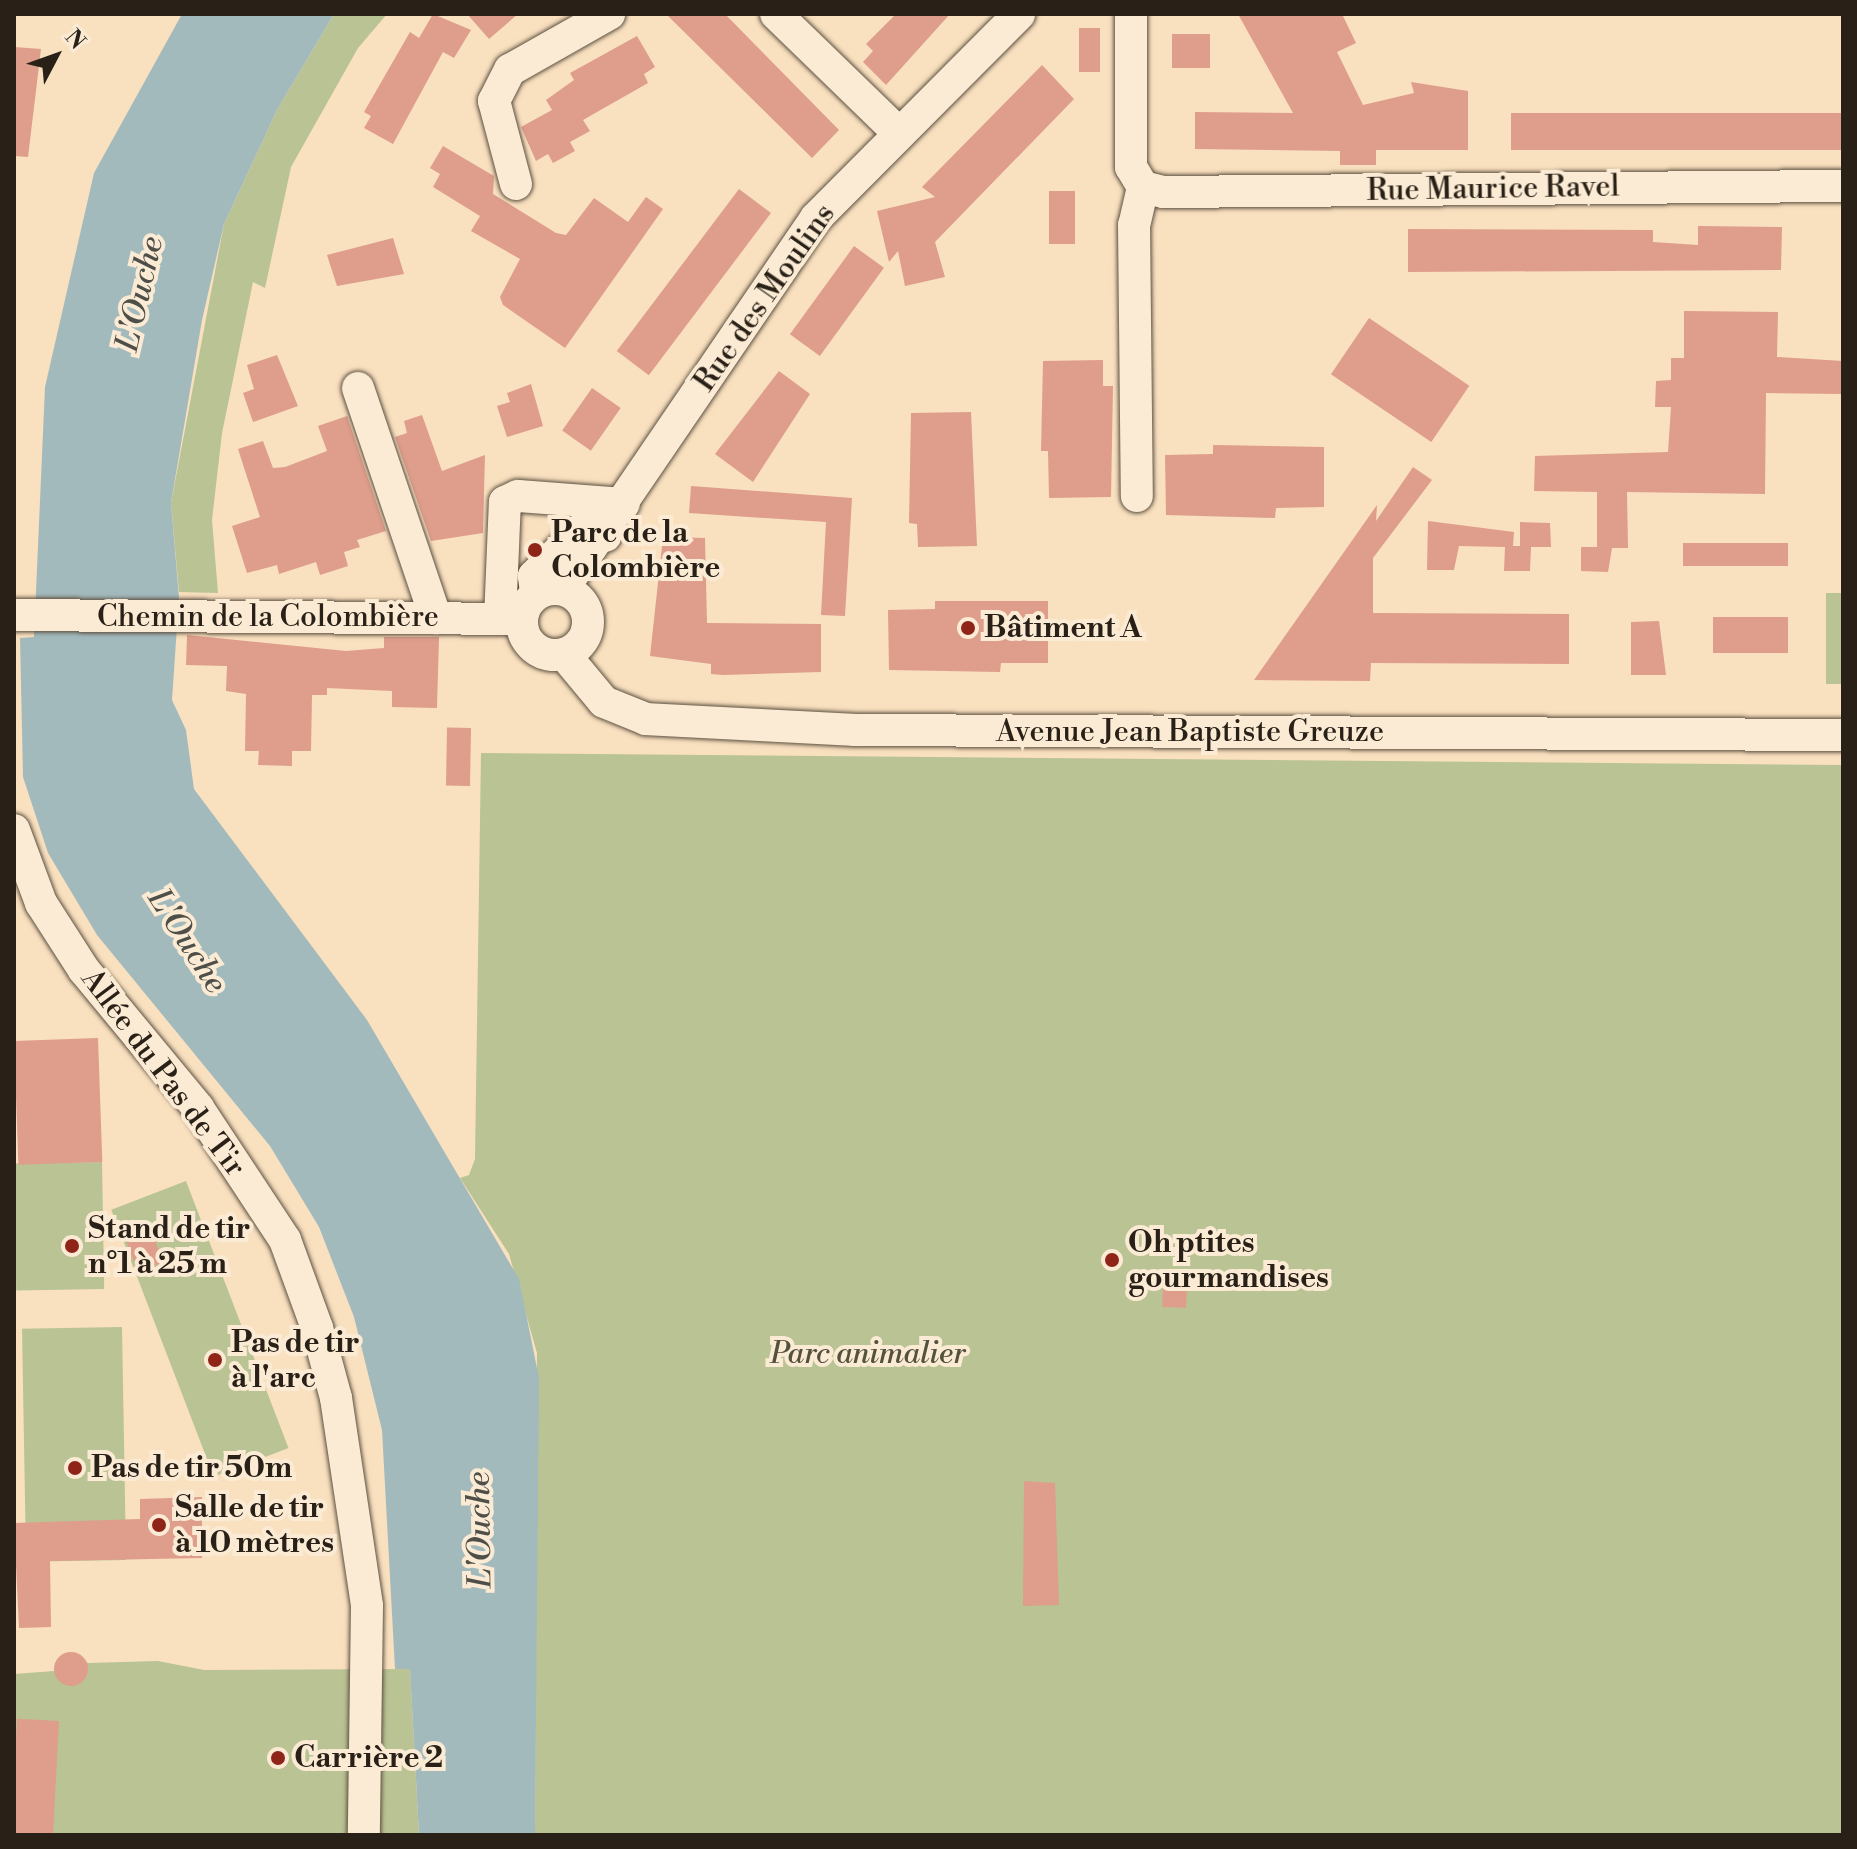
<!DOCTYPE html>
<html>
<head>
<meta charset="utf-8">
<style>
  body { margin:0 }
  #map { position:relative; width:1857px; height:1849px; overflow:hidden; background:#f9e0bf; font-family:"Libre Bodoni",serif }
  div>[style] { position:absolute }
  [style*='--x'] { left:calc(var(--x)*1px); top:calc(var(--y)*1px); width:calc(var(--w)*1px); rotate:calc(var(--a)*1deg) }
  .green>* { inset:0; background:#bac394; transform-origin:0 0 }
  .water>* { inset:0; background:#a3babd }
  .building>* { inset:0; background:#df9d8c; transform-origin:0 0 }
  .round { border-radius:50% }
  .roads { filter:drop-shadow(0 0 2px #5d5141) drop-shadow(0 0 2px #5d5141) }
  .minor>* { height:32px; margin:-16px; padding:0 16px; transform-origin:16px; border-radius:16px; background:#fbebd5 }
  .minor>.ring { margin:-16px; padding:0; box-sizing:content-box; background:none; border:32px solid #fbebd5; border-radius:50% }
  .dots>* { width:22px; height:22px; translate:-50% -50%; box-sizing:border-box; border:4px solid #fbebd5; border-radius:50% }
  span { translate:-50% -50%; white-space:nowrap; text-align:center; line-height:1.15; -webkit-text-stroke:8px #fbebd5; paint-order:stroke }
  .street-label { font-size:30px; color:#292117 }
  .poi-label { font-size:30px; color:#292117; font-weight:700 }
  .left { translate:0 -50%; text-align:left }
  .park-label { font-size:30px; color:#54523c; font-style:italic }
  .water-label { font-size:32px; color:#4e4f49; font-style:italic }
  .frame { position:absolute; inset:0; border:16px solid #292117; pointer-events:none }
  .north { position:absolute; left:16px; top:16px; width:80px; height:80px; -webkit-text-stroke:6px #fbebd5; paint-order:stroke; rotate:49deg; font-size:22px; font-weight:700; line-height:32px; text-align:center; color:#292117 }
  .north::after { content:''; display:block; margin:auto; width:28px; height:36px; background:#292117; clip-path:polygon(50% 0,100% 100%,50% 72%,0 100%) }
</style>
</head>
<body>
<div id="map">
  <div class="green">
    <div style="clip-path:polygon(334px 14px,387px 14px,358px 48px,291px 167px,265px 288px,253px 282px,222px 433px,212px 520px,218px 593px,179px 592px,171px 503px,224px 224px,277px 110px)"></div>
    <div style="left:1826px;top:593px;width:17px;height:91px"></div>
    <div style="clip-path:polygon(481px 753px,1843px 765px,1843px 1835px,535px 1835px,537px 1353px,509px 1254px,460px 1178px,469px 1175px,475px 1159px)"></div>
    <div style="left:102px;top:1162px;width:127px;height:88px;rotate:89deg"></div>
    <div style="left:186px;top:1181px;width:286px;height:80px;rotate:69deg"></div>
    <div style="left:122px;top:1327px;width:233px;height:100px;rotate:89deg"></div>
    <div style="clip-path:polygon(70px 1652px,88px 1663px,158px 1661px,204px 1670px,410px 1669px,419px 1835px,14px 1835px,14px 1674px,54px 1671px)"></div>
  </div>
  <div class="water">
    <div style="clip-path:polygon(182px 14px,334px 14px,277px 110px,224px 224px,202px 320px,171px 503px,179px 597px,172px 700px,186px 730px,194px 789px,367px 1020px,519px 1279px,539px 1378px,535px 1835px,419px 1835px,410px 1669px,395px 1669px,382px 1430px,354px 1317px,319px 1227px,270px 1146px,97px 935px,48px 853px,23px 777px,20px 638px,34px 637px,45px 387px,94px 173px)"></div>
  </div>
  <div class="building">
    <div style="clip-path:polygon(433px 14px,471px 30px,454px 58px,443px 52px,393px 144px,364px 128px,371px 116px,364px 112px,410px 32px,419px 38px)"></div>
    <div style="clip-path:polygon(467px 14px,518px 14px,489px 39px)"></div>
    <div style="clip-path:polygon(666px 14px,725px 14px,839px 130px,812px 158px)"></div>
    <div style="clip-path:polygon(896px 14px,950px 14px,886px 85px,863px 62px,873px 51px,866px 44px)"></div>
    <div style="clip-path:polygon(1238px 14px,1342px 14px,1356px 43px,1337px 52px,1363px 105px,1414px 93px,1411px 82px,1468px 91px,1468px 150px,1376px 150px,1376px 165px,1340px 165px,1340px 151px,1195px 149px,1195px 112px,1293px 113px)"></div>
    <div style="left:1079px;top:28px;width:21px;height:44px"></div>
    <div style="left:1172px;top:34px;width:38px;height:34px"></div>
    <div style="clip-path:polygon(637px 36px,655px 67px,644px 74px,648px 83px,583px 120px,590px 131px,570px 142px,575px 151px,553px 163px,548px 154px,536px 161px,521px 127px,552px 110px,546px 100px,574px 80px,570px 73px)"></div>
    <div style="clip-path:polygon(14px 47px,41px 49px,28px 157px,14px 156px)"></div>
    <div style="clip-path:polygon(1042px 65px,1074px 99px,935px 242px,945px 277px,905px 286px,898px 251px,889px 262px,877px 211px,935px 197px,922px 187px)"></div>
    <div style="left:1511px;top:113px;width:332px;height:37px"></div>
    <div style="clip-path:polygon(443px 146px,494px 176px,493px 194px,556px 233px,566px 235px,594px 198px,628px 222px,646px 197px,663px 209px,565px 348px,503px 305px,500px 297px,520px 259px,471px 231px,480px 216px,433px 187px,440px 174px,430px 168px)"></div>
    <div style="left:739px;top:189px;width:40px;height:203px;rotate:37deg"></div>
    <div style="left:1049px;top:191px;width:26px;height:53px"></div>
    <div style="clip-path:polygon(1698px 226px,1782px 227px,1781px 270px,1408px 272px,1408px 229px,1653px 230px,1653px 242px,1698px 245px)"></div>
    <div style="clip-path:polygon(393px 238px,404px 274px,337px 286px,327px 255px)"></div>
    <div style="left:854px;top:246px;width:37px;height:109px;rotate:36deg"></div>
    <div style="clip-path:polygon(1684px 311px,1778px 312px,1777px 357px,1843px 361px,1843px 394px,1766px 393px,1765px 494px,1627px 492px,1628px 548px,1612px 548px,1608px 572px,1581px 571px,1581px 547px,1597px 547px,1597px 492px,1534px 491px,1535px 456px,1668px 452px,1671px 407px,1655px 407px,1656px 381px,1671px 380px,1671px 358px,1684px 358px)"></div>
    <div style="left:1369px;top:318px;width:121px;height:68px;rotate:34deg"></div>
    <div style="clip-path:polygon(277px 355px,298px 406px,253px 422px,243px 393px,254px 389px,247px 365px)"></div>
    <div style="clip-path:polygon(1103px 360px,1103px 386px,1113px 386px,1111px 497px,1049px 498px,1048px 451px,1041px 451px,1043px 361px)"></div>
    <div style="clip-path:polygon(779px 371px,810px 394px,753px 482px,715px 454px)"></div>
    <div style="clip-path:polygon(531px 384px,543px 426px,507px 437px,497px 406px,510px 402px,507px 393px)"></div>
    <div style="left:592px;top:388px;width:35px;height:52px;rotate:35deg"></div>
    <div style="clip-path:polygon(971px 412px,977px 546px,918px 547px,917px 524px,909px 523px,911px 413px)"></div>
    <div style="clip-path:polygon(422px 415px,442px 471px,485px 455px,483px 533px,431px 541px,395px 437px,407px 433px,404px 421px)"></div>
    <div style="clip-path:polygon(347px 416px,386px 531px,357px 540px,360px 547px,344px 552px,348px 566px,320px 575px,316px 562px,279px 574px,277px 565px,247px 573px,232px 526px,260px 517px,238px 449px,263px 441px,273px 468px,285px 467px,327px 451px,318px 426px)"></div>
    <div style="clip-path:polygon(1213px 445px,1324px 447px,1324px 507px,1276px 508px,1275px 518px,1166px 515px,1165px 455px,1213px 454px)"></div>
    <div style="clip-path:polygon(1413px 467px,1432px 480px,1373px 558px,1373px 613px,1569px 614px,1569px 664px,1371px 663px,1370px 681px,1254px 680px,1377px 505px,1376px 521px)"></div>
    <div style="clip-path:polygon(691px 486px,852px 498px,845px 616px,821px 615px,826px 522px,689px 513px)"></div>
    <div style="clip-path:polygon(1428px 521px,1514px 532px,1513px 546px,1520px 546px,1520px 522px,1550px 523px,1551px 547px,1531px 547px,1530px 571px,1504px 571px,1505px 547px,1459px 546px,1454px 570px,1427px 570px)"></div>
    <div style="clip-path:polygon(663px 537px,705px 538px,707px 623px,821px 624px,821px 672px,723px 675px,711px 674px,711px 664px,650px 656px)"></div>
    <div style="left:1683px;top:543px;width:105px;height:23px"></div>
    <div style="clip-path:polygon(935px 601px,1048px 601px,1048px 663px,1001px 663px,1000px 672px,889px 670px,888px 610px,935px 609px)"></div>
    <div style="left:1713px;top:617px;width:75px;height:36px"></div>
    <div style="clip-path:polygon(1659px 621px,1666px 675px,1631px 675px,1631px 622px)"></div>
    <div style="clip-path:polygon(187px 635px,346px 651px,384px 648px,384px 637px,439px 637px,437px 708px,392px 707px,392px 691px,327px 688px,327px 695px,312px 695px,311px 751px,292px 751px,292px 766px,258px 765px,259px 751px,245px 751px,246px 694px,226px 691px,227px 666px,186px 665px)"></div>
    <div style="left:471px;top:728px;width:58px;height:24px;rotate:91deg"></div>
    <div style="left:98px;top:1038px;width:124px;height:84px;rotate:88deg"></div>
    <div style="left:149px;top:1225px;width:40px;height:27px;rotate:69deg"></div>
    <div style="left:1163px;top:1283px;width:24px;height:24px;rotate:2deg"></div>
    <div style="clip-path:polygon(1024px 1481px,1055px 1483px,1059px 1605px,1023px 1606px)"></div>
    <div style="clip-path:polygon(202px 1497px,202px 1558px,50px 1561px,51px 1627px,19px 1628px,14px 1523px,140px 1519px,140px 1499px)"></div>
    <div class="round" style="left:54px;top:1652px;width:34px;height:34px"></div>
    <div style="left:59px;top:1721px;width:114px;height:42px;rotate:93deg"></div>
  </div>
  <div class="roads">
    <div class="minor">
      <div style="--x:776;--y:14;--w:171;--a:44.1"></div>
      <div style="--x:1131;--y:14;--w:153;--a:90"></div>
      <div style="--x:1131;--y:167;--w:23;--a:59"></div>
      <div style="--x:1143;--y:187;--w:39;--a:103"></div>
      <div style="--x:1134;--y:225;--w:271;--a:89.4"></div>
      <div style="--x:516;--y:184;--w:86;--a:-104.8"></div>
      <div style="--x:494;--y:101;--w:35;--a:-63"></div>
      <div style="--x:510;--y:70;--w:114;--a:-29.5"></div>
      <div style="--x:1143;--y:187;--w:21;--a:14"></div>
      <div style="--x:1163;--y:192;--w:680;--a:-0.51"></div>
      <div style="--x:358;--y:388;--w:243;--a:71.3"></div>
      <div class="ring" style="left:522px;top:589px;width:34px;height:34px"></div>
      <div style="--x:563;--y:589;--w:449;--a:-55.7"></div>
      <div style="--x:816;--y:218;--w:288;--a:-45.1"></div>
      <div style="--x:536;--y:593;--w:17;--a:-97"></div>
      <div style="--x:534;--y:576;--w:65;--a:-45"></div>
      <div style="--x:580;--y:530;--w:26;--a:13"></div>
      <div style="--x:14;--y:615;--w:507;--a:0.45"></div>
      <div style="--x:500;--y:619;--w:117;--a:-87.6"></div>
      <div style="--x:505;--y:502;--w:14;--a:-25"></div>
      <div style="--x:518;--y:496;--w:106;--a:4.3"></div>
      <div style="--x:564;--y:654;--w:62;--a:50.2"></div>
      <div style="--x:604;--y:702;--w:45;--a:22"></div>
      <div style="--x:646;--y:719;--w:209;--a:3"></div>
      <div style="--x:855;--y:730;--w:988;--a:0.29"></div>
      <div style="--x:14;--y:830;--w:78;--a:69.7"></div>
      <div style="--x:41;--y:903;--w:80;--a:57.3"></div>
      <div style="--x:84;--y:970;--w:179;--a:50.4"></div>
      <div style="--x:198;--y:1108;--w:158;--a:56.6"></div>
      <div style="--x:285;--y:1240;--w:94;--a:70"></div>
      <div style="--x:317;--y:1328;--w:73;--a:74.8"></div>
      <div style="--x:336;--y:1398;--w:210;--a:81.5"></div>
      <div style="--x:367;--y:1606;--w:229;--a:90.8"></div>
    </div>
  </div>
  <div class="dots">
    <div style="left:535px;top:550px;background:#8f2418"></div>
    <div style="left:968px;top:628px;background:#8f2418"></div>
    <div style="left:72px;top:1246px;background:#8f2418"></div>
    <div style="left:1112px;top:1260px;background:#8f2418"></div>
    <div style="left:215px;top:1360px;background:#8f2418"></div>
    <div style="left:75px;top:1468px;background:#8f2418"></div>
    <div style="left:159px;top:1525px;background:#8f2418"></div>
    <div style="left:278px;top:1758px;background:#8f2418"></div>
  </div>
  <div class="street-label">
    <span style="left:1493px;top:189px;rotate:-1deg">Rue Maurice Ravel</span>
    <span style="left:765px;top:298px;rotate:-55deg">Rue des Moulins</span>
    <span style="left:268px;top:617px">Chemin de la Colombière</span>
    <span style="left:1190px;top:732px">Avenue Jean Baptiste Greuze</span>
    <span style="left:163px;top:1073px;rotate:53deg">Allée du Pas de Tir</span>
  </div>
  <div class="poi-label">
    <span class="left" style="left:551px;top:550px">Parc de la<br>Colombière</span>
    <span class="left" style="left:984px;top:628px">Bâtiment A</span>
    <span class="left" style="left:88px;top:1246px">Stand de tir<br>n°1 à 25 m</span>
    <span class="left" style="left:1128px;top:1260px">Oh ptites<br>gourmandises</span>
    <span class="left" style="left:231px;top:1360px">Pas de tir<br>à l'arc</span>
    <span class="left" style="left:91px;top:1468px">Pas de tir 50m</span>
    <span class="left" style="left:175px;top:1525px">Salle de tir<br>à 10 mètres</span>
    <span class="left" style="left:294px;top:1758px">Carrière 2</span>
  </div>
  <div class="park-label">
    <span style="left:868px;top:1354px">Parc animalier</span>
  </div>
  <div class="water-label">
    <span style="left:140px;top:294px;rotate:-77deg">L'Ouche</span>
    <span style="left:187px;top:941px;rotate:57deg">L'Ouche</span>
    <span style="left:480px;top:1530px;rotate:-91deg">L'Ouche</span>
  </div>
  <div class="frame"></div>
  <div class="north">N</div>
</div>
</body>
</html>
